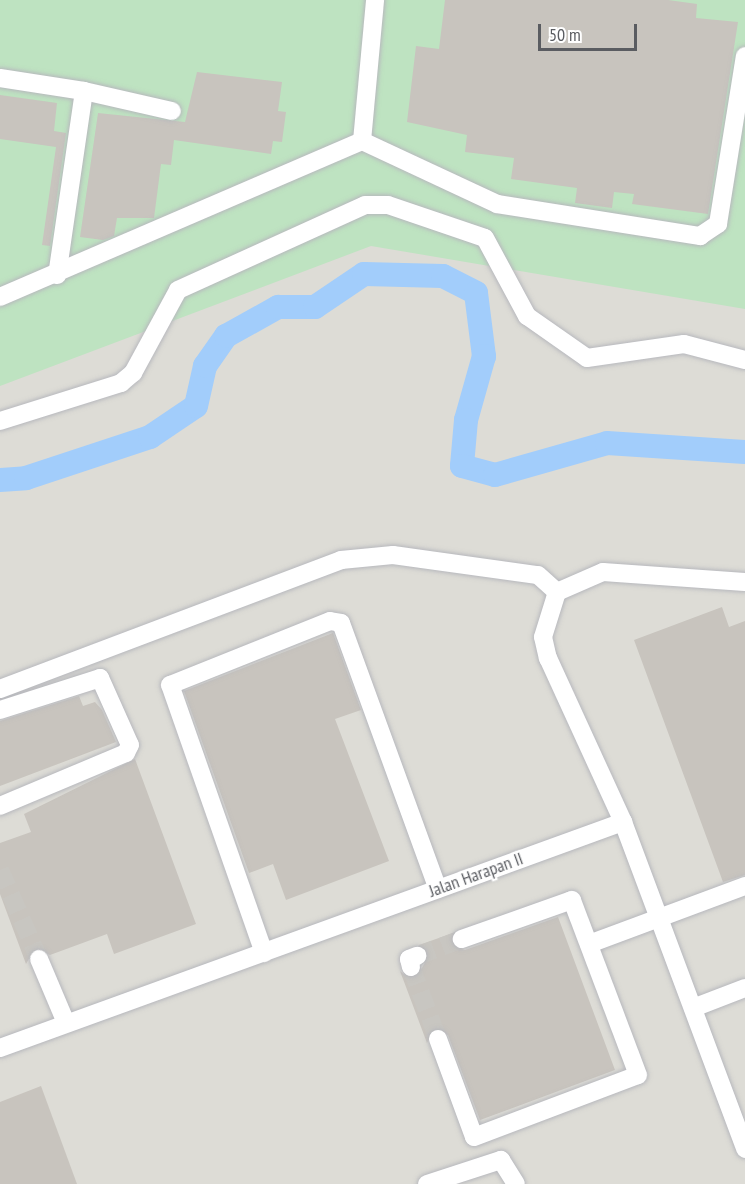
<!DOCTYPE html>
<html>
<head>
<meta charset="utf-8">
<style>
  body { margin:0 }
  #map { position:relative; width:745px; height:1184px; overflow:hidden; background:#eceae1; font-family:"PT Sans Narrow",sans-serif }
  div>[style] { position:absolute }
  [style*='--x'] { left:calc(var(--x)*1px); top:calc(var(--y)*1px); width:calc(var(--w)*1px); rotate:calc(var(--a)*1deg) }
  .industrial>* { inset:0; background:#dddcd6; transform-origin:0 0 }
  .green>* { inset:0; background:#bee3c1 }
  .river>* { height:24px; margin:-12px; padding:0 12px; transform-origin:12px; border-radius:12px; background:#a2cdfb }
  .building>* { inset:0; background:#c8c4be }
  .minor-tunnel>* { height:18px; margin-top:-9px; transform-origin:0; background:repeating-linear-gradient(90deg,#c8c6c1 0 18px,transparent 0 27px) }
  .roads { filter:drop-shadow(0 0 2px #b7b8bd) drop-shadow(0 0 2px #b7b8bd) }
  .minor>* { height:18px; margin:-9px; padding:0 9px; transform-origin:9px; border-radius:9px; background:#fff }
  span { translate:-50% -50%; white-space:nowrap; text-align:center; line-height:1.15; -webkit-text-stroke:4.5px #fff; paint-order:stroke }
  .street-label { font-size:18px; color:#5a5c61 }
  .scale { position:absolute; left:538px; top:24px; width:99px; height:27px; box-sizing:border-box; border:3px solid #5a5c61; border-top:0; padding-left:8px; font-size:18px; line-height:21px; white-space:nowrap; color:#5a5c61; -webkit-text-stroke:4px #fff; paint-order:stroke }
</style>
</head>
<body>
<div id="map">
  <div class="industrial">
    <div style="left:0;top:0;width:745px;height:1184px"></div>
  </div>
  <div class="green">
    <div style="clip-path:polygon(0 0,745px 0,745px 309px,371px 246px,0 386px)"></div>
  </div>
  <div class="river">
    <div style="--x:0;--y:480;--w:26;--a:-4"></div>
    <div style="--x:26;--y:478;--w:131;--a:-18.3"></div>
    <div style="--x:150;--y:437;--w:55;--a:-34"></div>
    <div style="--x:196;--y:406;--w:41;--a:-77.3"></div>
    <div style="--x:205;--y:366;--w:37;--a:-55"></div>
    <div style="--x:226;--y:336;--w:60;--a:-29.1"></div>
    <div style="--x:278;--y:307;--w:37;--a:0"></div>
    <div style="--x:315;--y:307;--w:59;--a:-34"></div>
    <div style="--x:364;--y:274;--w:79;--a:1.5"></div>
    <div style="--x:443;--y:276;--w:37;--a:27"></div>
    <div style="--x:476;--y:293;--w:64;--a:82.8"></div>
    <div style="--x:484;--y:356;--w:66;--a:105.7"></div>
    <div style="--x:466;--y:420;--w:46;--a:95"></div>
    <div style="--x:462;--y:466;--w:34;--a:15"></div>
    <div style="--x:495;--y:475;--w:116;--a:-15.9"></div>
    <div style="--x:607;--y:443;--w:138;--a:3.7"></div>
  </div>
  <div class="building">
    <div style="clip-path:polygon(445px 0,668px 0,697px 4px,696px 18px,738px 22px,708px 214px,632px 204px,634px 194px,614px 192px,612px 208px,575px 203px,577px 188px,511px 179px,514px 158px,465px 152px,467px 135px,407px 122px,416px 46px,439px 49px)"></div>
    <div style="clip-path:polygon(197px 72px,282px 82px,278px 111px,286px 112px,282px 142px,273px 141px,271px 154px,174px 140px,171px 165px,161px 164px,154px 218px,117px 218px,114px 236px,103px 240px,80px 237px,98px 113px,185px 122px)"></div>
    <div style="clip-path:polygon(0 95px,57px 103px,54px 131px,66px 133px,50px 246px,42px 245px,56px 147px,0 139px)"></div>
    <div style="clip-path:polygon(722px 607px,729px 627px,745px 621px,745px 875px,723px 882px,634px 640px)"></div>
    <div style="clip-path:polygon(333px 633px,361px 710px,335px 719px,389px 861px,286px 900px,273px 864px,249px 873px,184px 691px)"></div>
    <div style="clip-path:polygon(79px 696px,83px 706px,95px 702px,102px 710px,116px 742px,0 786px,0 721px)"></div>
    <div style="clip-path:polygon(135px 759px,196px 924px,114px 954px,107px 934px,50px 955px,35px 948px,26px 964px,0 894px,0 843px,31px 832px,24px 814px)"></div>
    <div style="clip-path:polygon(558px 917px,615px 1070px,480px 1120px,448px 1035px,434px 1029px,427px 1043px,400px 971px,408px 978px,418px 975px,428px 957px,419px 945px,453px 933px,454px 947px,465px 950px)"></div>
    <div style="clip-path:polygon(41px 1086px,77px 1184px,0 1184px,0 1102px)"></div>
  </div>
  <div class="minor-tunnel">
    <div style="--x:0;--y:870;--w:97;--a:66.3"></div>
    <div style="--x:417;--y:956;--w:48;--a:-20.7"></div>
    <div style="--x:411;--y:967;--w:77;--a:69.4"></div>
  </div>
  <div class="roads">
    <div class="minor">
      <div style="--x:0;--y:78;--w:85;--a:8.8"></div>
      <div style="--x:84;--y:91;--w:186;--a:98.3"></div>
      <div style="--x:84;--y:91;--w:90;--a:12.8"></div>
      <div style="--x:362;--y:141;--w:149;--a:25"></div>
      <div style="--x:497;--y:204;--w:206;--a:9"></div>
      <div style="--x:700;--y:236;--w:22;--a:-34"></div>
      <div style="--x:718;--y:224;--w:170;--a:-80.9"></div>
      <div style="--x:0;--y:297;--w:394;--a:-23.3"></div>
      <div style="--x:362;--y:141;--w:142;--a:-84.7"></div>
      <div style="--x:0;--y:421;--w:127;--a:-17.4"></div>
      <div style="--x:121;--y:383;--w:16;--a:-40"></div>
      <div style="--x:133;--y:373;--w:94;--a:-61.5"></div>
      <div style="--x:178;--y:290;--w:205;--a:-24.4"></div>
      <div style="--x:365;--y:205;--w:23;--a:0"></div>
      <div style="--x:388;--y:205;--w:102;--a:18.8"></div>
      <div style="--x:485;--y:238;--w:89;--a:61.7"></div>
      <div style="--x:527;--y:316;--w:73;--a:35"></div>
      <div style="--x:587;--y:358;--w:98;--a:-8.2"></div>
      <div style="--x:684;--y:344;--w:63;--a:14.7"></div>
      <div style="--x:557;--y:592;--w:50;--a:-23.5"></div>
      <div style="--x:603;--y:572;--w:142;--a:4"></div>
      <div style="--x:0;--y:689;--w:365;--a:-20.7"></div>
      <div style="--x:341;--y:560;--w:52;--a:-5.5"></div>
      <div style="--x:393;--y:555;--w:146;--a:7.9"></div>
      <div style="--x:538;--y:575;--w:25;--a:42"></div>
      <div style="--x:557;--y:592;--w:47;--a:107.3"></div>
      <div style="--x:543;--y:637;--w:22;--a:77"></div>
      <div style="--x:548;--y:658;--w:180;--a:65.4"></div>
      <div style="--x:623;--y:822;--w:349;--a:69.5"></div>
      <div style="--x:0;--y:710;--w:105;--a:-17.7"></div>
      <div style="--x:100;--y:678;--w:73;--a:65.9"></div>
      <div style="--x:130;--y:745;--w:9;--a:117"></div>
      <div style="--x:126;--y:753;--w:137;--a:157.2"></div>
      <div style="--x:589;--y:944;--w:166;--a:-20.4"></div>
      <div style="--x:264;--y:953;--w:284;--a:-109.3"></div>
      <div style="--x:170;--y:685;--w:172;--a:-21.8"></div>
      <div style="--x:330;--y:621;--w:11;--a:10"></div>
      <div style="--x:341;--y:623;--w:283;--a:70"></div>
      <div style="--x:39;--y:959;--w:69;--a:67.1"></div>
      <div style="--x:411;--y:967;--w:8;--a:-104"></div>
      <div style="--x:409;--y:959;--w:9;--a:-21"></div>
      <div style="--x:693;--y:1008;--w:56;--a:-21"></div>
      <div style="--x:438;--y:1039;--w:104;--a:69.8"></div>
      <div style="--x:474;--y:1137;--w:175;--a:-20.7"></div>
      <div style="--x:638;--y:1075;--w:187;--a:-110.7"></div>
      <div style="--x:572;--y:900;--w:117;--a:160.5"></div>
      <div style="--x:0;--y:1048;--w:663;--a:-19.94"></div>
      <div style="--x:427;--y:1184;--w:78;--a:-18"></div>
      <div style="--x:501;--y:1160;--w:28;--a:58"></div>
    </div>
  </div>
  <div class="street-label">
    <span style="left:476px;top:875px;rotate:-20deg">Jalan Harapan II</span>
  </div>
  <div class="scale">50 m</div>
</div>
</body>
</html>
